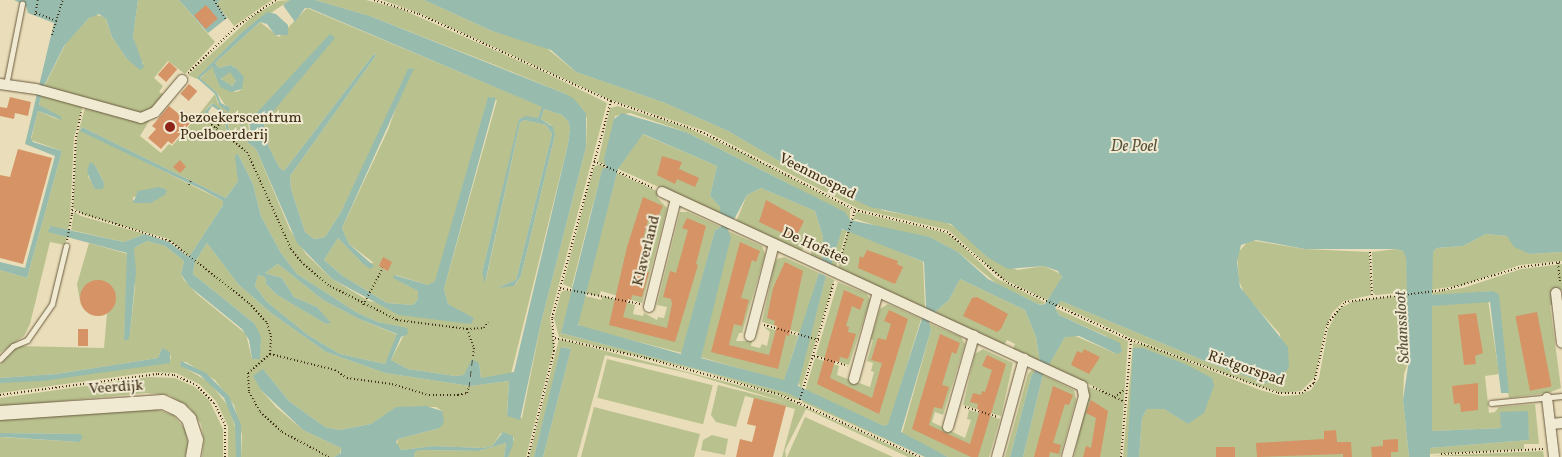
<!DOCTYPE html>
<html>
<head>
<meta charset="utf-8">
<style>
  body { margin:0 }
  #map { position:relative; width:1562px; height:457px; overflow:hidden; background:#e9deb9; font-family:Vollkorn,serif }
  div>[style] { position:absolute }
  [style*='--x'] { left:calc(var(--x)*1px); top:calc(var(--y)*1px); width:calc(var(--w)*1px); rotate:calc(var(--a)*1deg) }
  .green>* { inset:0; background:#b9c18e; transform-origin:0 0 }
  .round { border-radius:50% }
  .water>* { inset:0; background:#97bcae }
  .ferry>* { height:1px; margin-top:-0.5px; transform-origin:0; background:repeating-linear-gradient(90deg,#56523c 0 6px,transparent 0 11px) }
  .building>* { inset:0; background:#d59366; transform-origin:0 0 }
  .path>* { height:2px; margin-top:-1px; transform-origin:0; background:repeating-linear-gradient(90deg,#402e16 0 1px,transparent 0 3.5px) }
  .roads { filter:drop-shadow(0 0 1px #6a5a3f) drop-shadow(0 0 1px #6a5a3f) }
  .lane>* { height:5px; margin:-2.5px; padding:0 2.5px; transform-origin:2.5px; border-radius:2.5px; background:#f1ead2 }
  .street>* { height:10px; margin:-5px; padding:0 5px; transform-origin:5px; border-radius:5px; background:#f1ead2 }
  .secondary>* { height:14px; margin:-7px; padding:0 7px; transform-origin:7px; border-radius:7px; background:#f1ead2 }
  .dots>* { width:14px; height:14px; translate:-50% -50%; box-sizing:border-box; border:2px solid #f1ead2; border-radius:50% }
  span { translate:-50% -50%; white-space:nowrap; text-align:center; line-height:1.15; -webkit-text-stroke:4px #f1ead2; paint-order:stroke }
  .poi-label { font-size:15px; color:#402e16 }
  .left { translate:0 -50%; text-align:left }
  .street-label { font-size:15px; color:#402e16 }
  .water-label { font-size:16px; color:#56523c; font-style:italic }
</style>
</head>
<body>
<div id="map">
  <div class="green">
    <div style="clip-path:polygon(138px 0,179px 0,215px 42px,185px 74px,168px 61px,154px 78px,163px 86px,159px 92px,164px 95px,155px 107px,144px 114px,44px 87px,66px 43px,93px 14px,105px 17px,112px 37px,127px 59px,144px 64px,139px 58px,133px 37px)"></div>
    <div style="clip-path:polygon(220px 0,272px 0,234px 26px,217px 4px)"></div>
    <div style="clip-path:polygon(290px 0,240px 34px,197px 79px,188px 75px,253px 16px,278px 1px)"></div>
    <div style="clip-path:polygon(315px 0,366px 0,401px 9px,544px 72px,607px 103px,550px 318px,554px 346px,526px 457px,508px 457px,514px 438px,501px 433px,492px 446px,483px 448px,434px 446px,401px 450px,397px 445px,398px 439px,440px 428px,442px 411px,436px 407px,397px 407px,371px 424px,339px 430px,325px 427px,289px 401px,263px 369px,261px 390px,276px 407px,303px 430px,341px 448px,340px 454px,334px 457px,241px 457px,242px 435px,234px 405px,215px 380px,186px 362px,181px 362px,180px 365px,209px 382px,229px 407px,237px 434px,236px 457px,228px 457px,228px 426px,216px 401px,199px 384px,176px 373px,152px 372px,0 393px,0 383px,170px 362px,171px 356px,162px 348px,158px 358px,56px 374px,0 378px,0 364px,18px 346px,104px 348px,107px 314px,114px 306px,115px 295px,107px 283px,93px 281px,83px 288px,80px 301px,77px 284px,89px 243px,128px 254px,124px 340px,130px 334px,135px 287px,134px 248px,147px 241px,165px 246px,184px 261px,181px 274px,184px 280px,197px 294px,246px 334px,252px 359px,261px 345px,255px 324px,193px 274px,195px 262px,207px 243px,238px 284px,271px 313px,326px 352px,385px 373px,470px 386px,509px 381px,507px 414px,522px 418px,541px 323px,586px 147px,587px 119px,583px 109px,566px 94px,495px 65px,370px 16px)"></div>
    <div style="clip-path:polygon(382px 0,424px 0,492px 31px,544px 46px,576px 72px,665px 103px,728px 131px,806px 177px,852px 199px,885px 211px,943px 221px,959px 229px,987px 257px,1017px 270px,1044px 266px,1061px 274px,1062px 282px,1047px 300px,1003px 279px,948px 230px,859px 209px,705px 131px,611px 100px,419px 13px)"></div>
    <div style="clip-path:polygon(evenodd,307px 8px,543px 107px,538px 118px,520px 118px,482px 273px,486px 280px,520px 123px,524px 120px,546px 125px,552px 134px,516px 280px,497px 288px,516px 284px,521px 276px,555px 135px,551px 125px,541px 119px,544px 109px,562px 115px,568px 121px,570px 128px,568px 144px,511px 374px,481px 378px,479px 363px,464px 375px,455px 376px,408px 369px,391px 360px,407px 329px,378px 322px,356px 312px,297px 274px,281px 253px,261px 216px,253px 184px,238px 154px,238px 181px,226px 198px,82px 127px,80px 129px,223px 201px,223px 205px,189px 257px,169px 239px,85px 215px,73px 208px,77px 137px,85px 108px,151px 118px,140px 136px,161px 153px,169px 144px,172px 146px,195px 119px,200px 123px,205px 116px,200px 113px,215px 94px,218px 103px,230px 112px,217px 93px,200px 79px,211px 67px,216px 71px,215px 76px,235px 92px,239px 91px,242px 89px,236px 68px,230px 65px,219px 68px,215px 63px,260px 22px,279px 37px,307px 8px,332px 34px,266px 120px,262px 133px,279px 167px,284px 171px,373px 55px,377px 54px,290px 176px,291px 189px,305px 232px,314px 239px,325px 237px,341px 212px,411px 67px,388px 130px,342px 228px,349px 244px,374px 263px,362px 263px,338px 238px,324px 260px,343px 276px,387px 303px,413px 305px,418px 299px,418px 291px,394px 278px,396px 275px,428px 285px,436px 281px,488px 98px,497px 100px,444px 289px,448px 304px,473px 321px,369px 301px,332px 279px,306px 254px,290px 230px,256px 149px,247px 142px,251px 135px,248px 125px,332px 34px,307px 8px,212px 103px,246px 131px,229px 118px,228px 128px,241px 138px,226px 129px,225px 121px,219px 117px,212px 118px,204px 112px,212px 103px,307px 8px,95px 165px,104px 183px,95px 189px,88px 176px,95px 165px,307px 8px,167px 192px,151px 203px,133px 200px,133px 197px,167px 192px)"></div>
    <div class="round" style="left:222px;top:72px;width:14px;height:14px"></div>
    <div style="clip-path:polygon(41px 95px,83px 105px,74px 137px,70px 219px,68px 230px,49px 227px,49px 232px,67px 237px,65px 245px,50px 242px,30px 324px,24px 336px,0 353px,0 270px,27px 278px,62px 151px,31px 140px,38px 111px,59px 120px,39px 106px)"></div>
    <div style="clip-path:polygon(618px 106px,688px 128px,743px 153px,850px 209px,850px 220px,793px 186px,686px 132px,630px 113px,615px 116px,606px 165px,598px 162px,610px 108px)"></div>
    <div style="clip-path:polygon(642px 134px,717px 166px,710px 196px,720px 207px,722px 215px,618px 169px)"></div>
    <div style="clip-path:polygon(599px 164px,606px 168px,602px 171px,589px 219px,572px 286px,574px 289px,563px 284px,594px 167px)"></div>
    <div style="clip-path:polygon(617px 173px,659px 192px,657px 197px,667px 208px,642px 303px,601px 291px,599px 296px,585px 293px)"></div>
    <div style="clip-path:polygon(761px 188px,815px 211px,823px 237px,822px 261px,810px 256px,812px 250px,804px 247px,801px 252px,736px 222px,747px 195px)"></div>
    <div style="clip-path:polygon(74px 212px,81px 216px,145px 234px,124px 242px,71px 230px)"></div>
    <div style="clip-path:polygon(680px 212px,688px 212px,721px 227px,715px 230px,682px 353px,580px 327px,578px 323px,585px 296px,601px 300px,603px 296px,635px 305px,633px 314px,643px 316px,644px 313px,657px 320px,658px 317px,664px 318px,667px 307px,657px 305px)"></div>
    <div style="clip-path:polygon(857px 212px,946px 233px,962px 245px,996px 278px,1046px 303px,1040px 305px,997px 284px,958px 252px,930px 237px,891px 231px,856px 219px,852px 221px)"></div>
    <div style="clip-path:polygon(841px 230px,847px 230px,836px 267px,831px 266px)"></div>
    <div style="clip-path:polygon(848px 230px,923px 262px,925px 309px,838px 269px)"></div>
    <div style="clip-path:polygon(728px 231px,762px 246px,765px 254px,742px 333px,739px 333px,736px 341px,752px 341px,751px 346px,760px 348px,762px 344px,767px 346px,770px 332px,764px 327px,798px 336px,784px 381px,700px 357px)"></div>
    <div style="clip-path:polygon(1486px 234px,1507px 236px,1530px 254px,1562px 252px,1562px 261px,1520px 265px,1462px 285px,1430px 290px,1433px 252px,1437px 248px,1463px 246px)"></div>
    <div style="clip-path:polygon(1249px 240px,1305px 249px,1369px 252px,1371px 295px,1344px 301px,1332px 313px,1325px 329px,1315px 377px,1301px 391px,1283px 393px,1261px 387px,1131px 338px,1057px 304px,1061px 301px,1207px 362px,1266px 383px,1275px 382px,1284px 375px,1280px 334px,1245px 295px,1239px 281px,1237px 254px)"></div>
    <div style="clip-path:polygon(1396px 249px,1403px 251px,1406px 257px,1408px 292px,1376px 295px,1373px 293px,1372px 252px)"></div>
    <div style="clip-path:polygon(784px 257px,819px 273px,801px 333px,762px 322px,774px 266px,777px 259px)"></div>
    <div style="clip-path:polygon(278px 264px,323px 300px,359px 319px,398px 335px,385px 364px,340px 354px,308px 335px,266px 301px,255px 286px,258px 275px,265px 277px,266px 284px,277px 295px,326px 324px,330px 323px,317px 307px,294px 297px,282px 278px,265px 273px)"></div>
    <div style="clip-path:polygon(1562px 264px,1562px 290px,1551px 292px,1553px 305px,1550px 305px,1561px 388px,1548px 393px,1509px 398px,1492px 291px,1435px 296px,1430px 293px,1463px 288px,1521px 269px)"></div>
    <div style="clip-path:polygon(826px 276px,834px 280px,801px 389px,798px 381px)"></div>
    <div style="clip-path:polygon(960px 279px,1025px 310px,1036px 337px,1040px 362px,1013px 349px,1015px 344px,1007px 340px,1004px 345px,934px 313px,949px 300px)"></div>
    <div style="clip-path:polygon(838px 282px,867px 294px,870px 300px,849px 365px,816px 355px)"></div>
    <div style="clip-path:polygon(566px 290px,573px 292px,561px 333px,787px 393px,799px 398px,798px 400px,705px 372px,559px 337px,554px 318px,561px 292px)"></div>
    <div style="clip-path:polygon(1408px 295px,1409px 360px,1404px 374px,1403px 400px,1409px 457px,1139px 457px,1142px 418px,1147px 409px,1164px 409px,1188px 424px,1212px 378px,1143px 348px,1127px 457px,1123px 457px,1133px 343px,1149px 346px,1260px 390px,1282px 396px,1298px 395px,1311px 390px,1319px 378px,1328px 329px,1339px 309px,1354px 301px)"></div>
    <div style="clip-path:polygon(1488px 300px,1499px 374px,1485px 376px,1489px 413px,1495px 412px,1499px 407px,1535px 404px,1539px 444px,1524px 444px,1524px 449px,1430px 454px,1430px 448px,1529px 440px,1527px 411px,1501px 428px,1432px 431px,1431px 306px)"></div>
    <div style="clip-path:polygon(888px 304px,921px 319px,889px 424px,884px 426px,805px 391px,815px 358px,839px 366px,837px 375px,870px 387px,874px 372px,871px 371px,873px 363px,867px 361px,873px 340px,871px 339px,880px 309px)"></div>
    <div style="clip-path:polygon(1055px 308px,1128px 341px,1120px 457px,1074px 457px,1089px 387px,1112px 395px,1048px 365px,1065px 337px,1073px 335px,1117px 354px,1106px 336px,1059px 315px)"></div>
    <div style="clip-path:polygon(928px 323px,961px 337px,965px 344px,943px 415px,935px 412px,932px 422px,965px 438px,971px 420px,967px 419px,969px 410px,1000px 419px,989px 457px,948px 457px,902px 434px,931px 330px)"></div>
    <div style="clip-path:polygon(559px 339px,777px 395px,917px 457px,908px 457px,806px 409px,785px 450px,786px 457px,782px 457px,795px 409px,745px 396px,736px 427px,716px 422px,711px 415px,718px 385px,788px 403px,688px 373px,605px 355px,577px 457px,543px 457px,571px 349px,562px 347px,534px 457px,529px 457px)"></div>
    <div style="clip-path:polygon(983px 349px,1013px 363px,1001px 416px,963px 405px,975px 354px)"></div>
    <div style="left:607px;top:359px;width:109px;height:40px;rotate:14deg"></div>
    <div style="clip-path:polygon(1032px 370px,1036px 372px,1031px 377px,1010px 457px,1005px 457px,1028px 374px)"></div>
    <div style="clip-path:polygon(1043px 375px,1074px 390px,1076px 400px,1060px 457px,1023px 457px)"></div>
    <div style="clip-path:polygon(149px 377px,175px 378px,195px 387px,209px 400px,223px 429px,223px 457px,202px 457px,204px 441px,201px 424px,190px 408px,169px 395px,146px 393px,0 407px,0 398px)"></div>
    <div style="clip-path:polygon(802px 399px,925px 457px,802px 402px)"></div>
    <div style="clip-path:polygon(594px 407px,700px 434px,694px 457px,581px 457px)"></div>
    <div style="clip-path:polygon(155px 409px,173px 415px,185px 429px,188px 444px,185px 457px,0 457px,0 437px,79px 442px,80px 434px,0 433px,0 417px)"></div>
    <div style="clip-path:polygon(805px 417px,893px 457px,787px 457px)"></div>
    <div style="clip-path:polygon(712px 435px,728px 439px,725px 455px,701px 450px,703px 440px)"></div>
    <div style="clip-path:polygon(506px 443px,504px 457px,414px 457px,415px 451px,419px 450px,479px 451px)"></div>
    <div style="clip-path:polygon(1543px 451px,1544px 457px,1430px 456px)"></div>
  </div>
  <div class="water">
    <div style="clip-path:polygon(14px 0,138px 0,133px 37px,144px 67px,140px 70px,127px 59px,112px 37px,106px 19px,99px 14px,89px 18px,64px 46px,43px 88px,39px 105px,60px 116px,62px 120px,38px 111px,31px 138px,33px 142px,62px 151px,27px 278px,0 270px,0 262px,25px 268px,55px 156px,25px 144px,54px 23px,28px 13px,26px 6px)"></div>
    <div style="clip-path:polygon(179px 0,220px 0,217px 4px,227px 18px,208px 33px)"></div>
    <div style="clip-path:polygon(evenodd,290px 0,315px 0,370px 16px,566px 94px,574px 99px,586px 113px,586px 147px,541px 323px,520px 420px,507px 416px,509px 381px,470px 386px,385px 373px,326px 352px,271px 313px,238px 284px,207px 243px,195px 262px,193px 274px,255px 324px,261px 337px,260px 359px,252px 359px,249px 340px,242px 329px,189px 286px,181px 274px,184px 261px,165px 246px,147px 241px,134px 248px,136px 271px,130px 334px,128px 340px,124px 340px,127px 253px,48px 232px,50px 226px,124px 242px,145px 234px,169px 242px,189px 257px,223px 205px,223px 201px,203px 190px,80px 131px,82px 127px,226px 198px,238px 181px,235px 156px,238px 154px,253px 184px,261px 216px,281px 253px,297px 274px,356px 312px,378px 322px,407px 328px,408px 334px,401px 337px,391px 360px,408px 369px,455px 376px,464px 375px,472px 359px,479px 363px,481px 378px,514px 372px,568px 144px,570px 128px,568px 121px,562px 115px,544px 109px,541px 119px,553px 127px,555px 135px,521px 276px,514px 286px,497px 288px,516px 280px,552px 134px,546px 125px,524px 120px,520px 123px,485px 283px,482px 273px,519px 119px,526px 116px,538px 118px,542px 107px,309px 8px,305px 8px,295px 22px,283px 5px,290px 0,278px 264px,323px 300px,359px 319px,397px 334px,385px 364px,340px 354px,308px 335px,266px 301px,255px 286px,258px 275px,265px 277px,266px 284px,277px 295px,326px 324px,331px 323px,317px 307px,294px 297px,282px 278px,265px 273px,278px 264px)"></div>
    <div style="clip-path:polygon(evenodd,424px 0,1562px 0,1562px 252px,1530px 254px,1514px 247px,1507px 236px,1486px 234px,1463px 246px,1437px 248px,1433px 252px,1432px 295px,1492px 291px,1499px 294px,1509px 393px,1501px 393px,1490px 302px,1432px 306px,1432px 431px,1501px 428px,1500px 412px,1528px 411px,1529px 440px,1430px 448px,1430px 457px,1409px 457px,1403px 400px,1409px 360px,1406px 258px,1403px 251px,1396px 249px,1305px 249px,1256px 240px,1241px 245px,1237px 262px,1240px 287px,1288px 347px,1289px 368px,1275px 382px,1266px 383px,1207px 362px,1061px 301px,1055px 308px,1059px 315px,1120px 343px,1122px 352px,1117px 354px,1079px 336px,1065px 337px,1043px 375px,1023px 457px,1010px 457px,1031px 377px,1040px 362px,1036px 337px,1025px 310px,960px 279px,949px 300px,934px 313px,929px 323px,931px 330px,901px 432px,948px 457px,925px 457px,787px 393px,561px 333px,602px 170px,606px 167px,604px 159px,614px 119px,622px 113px,686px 132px,845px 212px,850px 220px,930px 237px,958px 252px,988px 279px,1040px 305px,1045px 304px,1062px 277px,1058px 271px,1044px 266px,1008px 269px,987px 257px,951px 224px,870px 207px,806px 177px,728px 131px,665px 103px,576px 72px,551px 50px,492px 31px,424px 0,643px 134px,717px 166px,710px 196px,720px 207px,721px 227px,715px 230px,681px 354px,578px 325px,618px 169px,643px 134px,424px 0,761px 188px,815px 211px,823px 237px,822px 261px,831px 266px,842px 229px,924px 262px,926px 306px,888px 424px,884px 426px,798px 386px,826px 276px,819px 273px,784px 380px,701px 358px,731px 237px,728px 231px,747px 195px,761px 188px)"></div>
    <div style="clip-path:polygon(evenodd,267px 12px,276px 14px,288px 25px,288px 35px,275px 35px,267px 24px,260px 22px,215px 63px,219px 68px,230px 65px,236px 68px,244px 77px,242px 89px,231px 92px,220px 87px,212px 67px,200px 78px,217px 93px,221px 103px,230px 108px,229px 112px,220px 106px,215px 94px,197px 78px,240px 34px,267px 12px,230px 72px,236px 81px,232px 86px,221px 79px,230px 72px)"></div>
    <div style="clip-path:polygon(330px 34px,335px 38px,266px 120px,262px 133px,279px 167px,284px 171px,373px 55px,377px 54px,290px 176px,291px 189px,305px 232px,314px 239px,325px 237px,341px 212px,408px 69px,414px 68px,342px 228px,349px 244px,374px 266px,370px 269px,362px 263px,338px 238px,324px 260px,343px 276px,387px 303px,413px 305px,418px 299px,418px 291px,393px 278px,394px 275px,428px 285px,435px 281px,488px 97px,496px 98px,444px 289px,448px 304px,474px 318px,471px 324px,399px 315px,332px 279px,297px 243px,256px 149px,247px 142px,251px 135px,249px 121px)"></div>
    <div style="clip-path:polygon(213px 103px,248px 130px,212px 106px,208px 112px,212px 116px,220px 114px,228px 120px,228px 128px,240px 140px,226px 129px,225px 121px,219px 117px,212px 118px,204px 112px)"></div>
    <div style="clip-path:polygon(90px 162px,95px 165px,104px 183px,103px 189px,95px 189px,92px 184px,87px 171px)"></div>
    <div style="clip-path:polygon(159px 187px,167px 190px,166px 194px,151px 203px,133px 203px,138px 191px)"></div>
    <div style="clip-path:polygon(561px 347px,571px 349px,543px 457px,534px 457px)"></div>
    <div style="clip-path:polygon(162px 348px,170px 352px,170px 363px,43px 381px,0 383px,0 378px,56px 374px,158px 358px)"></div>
    <div style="clip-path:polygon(1133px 348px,1143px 348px,1185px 364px,1212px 378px,1214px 386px,1204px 413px,1188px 424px,1164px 409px,1147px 409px,1142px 418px,1139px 457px,1127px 457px)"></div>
    <div style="clip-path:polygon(181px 361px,206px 373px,229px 396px,241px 425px,241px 457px,236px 457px,235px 425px,224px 398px,200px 375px,180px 366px)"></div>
    <div style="clip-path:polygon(263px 369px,289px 401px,325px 427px,339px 430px,371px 424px,396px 407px,426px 406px,442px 411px,444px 422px,440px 428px,398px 439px,396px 442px,401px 450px,434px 446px,483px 448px,492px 446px,503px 432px,513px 436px,513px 445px,508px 457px,504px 457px,506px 443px,479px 451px,419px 450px,415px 452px,414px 457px,334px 457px,341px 453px,341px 448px,303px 430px,261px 390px,253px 376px)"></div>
    <div style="clip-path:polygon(0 433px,80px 434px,83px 437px,79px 442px,4px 437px,0 437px)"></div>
  </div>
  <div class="ferry">
    <div style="--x:469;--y:387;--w:31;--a:-83"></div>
  </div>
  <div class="building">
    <div style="left:206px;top:5px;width:18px;height:16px;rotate:49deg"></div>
    <div style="left:169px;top:62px;width:11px;height:17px;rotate:41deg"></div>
    <div style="left:189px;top:84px;width:11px;height:13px;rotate:41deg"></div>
    <div style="clip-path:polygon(10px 97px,31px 102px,28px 116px,15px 113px,14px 119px,0 116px,0 107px,7px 108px)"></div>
    <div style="clip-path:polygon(169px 106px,190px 123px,172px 144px,168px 141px,161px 149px,148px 138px,156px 129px,152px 126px)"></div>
    <div style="clip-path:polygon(18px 149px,52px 158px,23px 264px,0 258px,0 175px,10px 177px)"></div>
    <div style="clip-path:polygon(662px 156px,682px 162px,679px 169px,699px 178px,695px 187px,677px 179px,675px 184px,657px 175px)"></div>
    <div style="clip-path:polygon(180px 160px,186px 167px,180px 173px,173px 167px)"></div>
    <div style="clip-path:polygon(643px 197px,663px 206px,658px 217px,650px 213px,643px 239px,648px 240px,641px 270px,649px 272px,642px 297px,632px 295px,631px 300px,628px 299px,623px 317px,667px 328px,672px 304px,671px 299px,663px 297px,670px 271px,676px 273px,688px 230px,682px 228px,687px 218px,706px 226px,696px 264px,698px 265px,675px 342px,609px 325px,627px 247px)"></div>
    <div style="clip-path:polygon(766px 200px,804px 221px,797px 235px,794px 234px,793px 238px,759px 222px)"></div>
    <div style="clip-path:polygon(740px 242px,760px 251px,756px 262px,752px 260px,741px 298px,749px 300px,742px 326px,734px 324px,729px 345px,769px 355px,777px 326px,774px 325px,775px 321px,767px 318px,773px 288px,785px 262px,803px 271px,789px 336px,786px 335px,778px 369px,711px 352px)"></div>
    <div style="clip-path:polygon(867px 250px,898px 261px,897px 264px,903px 267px,895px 284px,858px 268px,860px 256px,863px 258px)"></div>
    <div style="clip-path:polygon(383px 257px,392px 262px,388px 271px,379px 266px)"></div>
    <div class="round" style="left:80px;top:280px;width:36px;height:36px"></div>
    <div style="clip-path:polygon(844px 290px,864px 299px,860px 310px,852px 306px,846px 326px,849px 327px,848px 332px,856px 334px,848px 359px,840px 357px,839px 362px,835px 361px,830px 378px,872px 398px,882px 363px,871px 360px,878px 338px,886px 340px,891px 324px,884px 321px,889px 310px,908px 319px,879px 414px,817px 384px)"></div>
    <div style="clip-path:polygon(977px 297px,1008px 314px,1001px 329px,997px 332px,963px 316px,972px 298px)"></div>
    <div style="left:1537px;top:312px;width:76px;height:22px;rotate:79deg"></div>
    <div style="clip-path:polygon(1476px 313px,1483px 353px,1475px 356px,1476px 364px,1464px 365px,1458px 315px)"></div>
    <div style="left:78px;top:329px;width:10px;height:17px"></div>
    <div style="clip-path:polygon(940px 334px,960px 343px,956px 354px,952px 352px,942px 385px,949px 387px,942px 409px,934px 407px,929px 425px,946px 433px,970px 444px,980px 410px,977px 409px,978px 404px,970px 402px,973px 393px,981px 395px,982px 391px,985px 392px,992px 370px,982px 366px,987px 355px,1006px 364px,978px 457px,971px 457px,912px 429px)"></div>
    <div style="clip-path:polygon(1084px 349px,1100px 357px,1089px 374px,1071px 365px,1077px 351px,1082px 353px)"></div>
    <div style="clip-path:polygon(1478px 383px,1478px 410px,1461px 412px,1460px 403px,1454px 404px,1452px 386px)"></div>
    <div style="clip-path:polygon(1053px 386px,1073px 395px,1069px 405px,1065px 404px,1053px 443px,1061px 445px,1060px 449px,1059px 454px,1050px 452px,1049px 457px,1034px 457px)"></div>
    <div style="clip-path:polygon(754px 398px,786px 406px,773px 457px,736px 457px,740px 439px,752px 442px,756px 426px,747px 424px)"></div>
    <div style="clip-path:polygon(1091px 400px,1108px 411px,1100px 457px,1083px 457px,1086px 446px,1091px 448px,1096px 418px,1086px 413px)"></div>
    <div style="clip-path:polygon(1336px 430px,1337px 442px,1351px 442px,1352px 457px,1343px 457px,1343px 454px,1257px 457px,1256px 443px,1324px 439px,1324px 431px)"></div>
    <div style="clip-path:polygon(1398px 439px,1398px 452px,1391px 452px,1391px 457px,1372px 457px,1371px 447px,1383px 446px,1383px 440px)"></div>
    <div style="left:1235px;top:447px;width:10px;height:19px;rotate:90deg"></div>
  </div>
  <div class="path">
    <div style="--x:214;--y:0;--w:22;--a:58"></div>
    <div style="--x:374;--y:0;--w:47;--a:17.3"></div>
    <div style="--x:419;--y:14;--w:211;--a:24.4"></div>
    <div style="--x:611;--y:101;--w:98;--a:19"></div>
    <div style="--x:704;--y:133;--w:169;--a:27"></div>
    <div style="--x:855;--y:210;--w:95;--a:13.4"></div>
    <div style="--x:947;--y:232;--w:80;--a:39.9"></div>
    <div style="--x:1008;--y:283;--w:136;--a:24.9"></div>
    <div style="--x:1131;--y:340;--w:156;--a:19.8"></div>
    <div style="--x:1278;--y:393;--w:24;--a:0"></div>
    <div style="--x:1302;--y:393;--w:16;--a:-40"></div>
    <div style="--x:1314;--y:383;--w:62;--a:-76.9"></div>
    <div style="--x:1328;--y:323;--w:27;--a:-51"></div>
    <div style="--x:1345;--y:302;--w:100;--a:-6.9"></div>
    <div style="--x:1444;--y:290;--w:80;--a:-16.6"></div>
    <div style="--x:1521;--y:267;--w:41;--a:-7"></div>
    <div style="--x:36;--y:13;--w:22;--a:21"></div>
    <div style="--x:35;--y:15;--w:15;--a:-79"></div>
    <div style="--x:52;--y:35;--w:37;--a:-73"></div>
    <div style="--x:188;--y:73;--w:68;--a:-43.8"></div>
    <div style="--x:237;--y:26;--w:47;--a:-33.7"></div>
    <div style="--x:203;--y:118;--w:56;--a:37.7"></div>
    <div style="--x:247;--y:152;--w:107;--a:65.6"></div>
    <div style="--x:291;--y:249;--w:16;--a:52"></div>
    <div style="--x:301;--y:262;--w:38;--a:40"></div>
    <div style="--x:330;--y:286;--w:75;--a:26.9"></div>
    <div style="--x:397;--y:320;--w:71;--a:7.3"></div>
    <div style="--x:467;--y:329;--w:17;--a:-3"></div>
    <div style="--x:484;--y:328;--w:7;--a:-56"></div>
    <div style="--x:216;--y:128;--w:14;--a:-51"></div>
    <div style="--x:594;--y:161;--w:65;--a:24.6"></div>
    <div style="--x:189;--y:185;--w:5;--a:-68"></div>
    <div style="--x:72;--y:210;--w:103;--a:17.6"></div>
    <div style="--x:170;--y:241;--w:100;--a:38.1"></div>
    <div style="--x:249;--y:303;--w:27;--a:48"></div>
    <div style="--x:267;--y:323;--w:14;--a:73"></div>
    <div style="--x:271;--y:336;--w:18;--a:93"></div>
    <div style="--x:270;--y:354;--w:29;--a:139"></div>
    <div style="--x:248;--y:373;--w:19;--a:87"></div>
    <div style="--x:249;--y:392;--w:23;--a:61"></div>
    <div style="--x:260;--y:412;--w:30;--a:42"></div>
    <div style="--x:282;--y:432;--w:53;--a:28"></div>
    <div style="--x:67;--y:240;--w:26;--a:-79"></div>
    <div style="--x:72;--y:214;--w:77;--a:-87"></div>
    <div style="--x:76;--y:137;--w:25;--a:-78"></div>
    <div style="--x:1370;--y:252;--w:45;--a:87.5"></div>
    <div style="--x:839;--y:263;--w:55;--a:-73.2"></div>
    <div style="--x:1558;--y:263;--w:20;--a:84"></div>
    <div style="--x:560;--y:288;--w:82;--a:11.3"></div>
    <div style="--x:363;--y:305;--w:42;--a:-61.6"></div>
    <div style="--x:764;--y:325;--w:57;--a:15.3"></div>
    <div style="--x:467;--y:329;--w:20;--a:70"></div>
    <div style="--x:474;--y:348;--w:8;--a:97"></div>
    <div style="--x:555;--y:338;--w:93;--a:12.4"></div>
    <div style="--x:646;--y:358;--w:137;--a:15.3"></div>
    <div style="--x:778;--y:394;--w:155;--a:23.9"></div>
    <div style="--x:270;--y:354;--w:67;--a:13.8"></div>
    <div style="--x:335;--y:370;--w:14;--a:34"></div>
    <div style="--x:347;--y:378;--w:45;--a:7.6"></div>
    <div style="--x:392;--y:384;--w:39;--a:17"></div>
    <div style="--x:429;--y:395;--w:29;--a:0"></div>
    <div style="--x:458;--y:395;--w:9;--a:-13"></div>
    <div style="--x:467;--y:393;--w:6;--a:-72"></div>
    <div style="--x:814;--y:356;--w:35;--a:16"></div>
    <div style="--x:1093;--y:387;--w:35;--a:25"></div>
    <div style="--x:0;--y:395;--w:159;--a:-7.6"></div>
    <div style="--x:158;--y:374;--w:16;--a:4"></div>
    <div style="--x:174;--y:375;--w:24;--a:24"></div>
    <div style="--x:196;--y:385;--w:25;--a:45"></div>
    <div style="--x:214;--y:403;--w:25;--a:63"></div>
    <div style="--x:225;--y:425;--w:32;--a:90"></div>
    <div style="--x:1114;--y:397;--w:14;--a:-34"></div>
    <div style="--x:799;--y:403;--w:126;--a:-73.9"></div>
    <div style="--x:965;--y:407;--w:34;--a:17"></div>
    <div style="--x:1441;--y:454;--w:102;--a:-2.8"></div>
    <div style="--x:528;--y:457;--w:109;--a:-76.2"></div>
    <div style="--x:554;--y:351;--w:33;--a:-93"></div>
    <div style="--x:552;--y:318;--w:225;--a:-74.8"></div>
    <div style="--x:1121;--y:457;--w:117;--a:-85.1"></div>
  </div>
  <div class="roads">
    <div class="lane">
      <div style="--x:6;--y:85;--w:83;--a:-78.8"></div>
      <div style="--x:0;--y:359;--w:18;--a:-45"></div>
      <div style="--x:13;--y:346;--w:15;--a:-23"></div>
      <div style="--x:27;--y:340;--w:44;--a:-55.2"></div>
      <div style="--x:52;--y:304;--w:60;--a:-76.4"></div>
      <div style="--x:1491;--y:403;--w:71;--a:-5.6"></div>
    </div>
    <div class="street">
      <div style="--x:0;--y:84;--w:36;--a:8"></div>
      <div style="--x:36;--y:89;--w:109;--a:15.4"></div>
      <div style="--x:141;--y:118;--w:15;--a:-23"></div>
      <div style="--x:155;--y:112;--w:42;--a:-49.8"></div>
      <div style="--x:662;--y:192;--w:463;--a:24.8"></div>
      <div style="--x:1082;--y:386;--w:10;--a:79"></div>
      <div style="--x:1084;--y:396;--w:63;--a:105.6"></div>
      <div style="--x:1556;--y:293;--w:50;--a:83.2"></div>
      <div style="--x:649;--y:307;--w:111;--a:-76"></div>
      <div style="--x:750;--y:336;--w:95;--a:-75.4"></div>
      <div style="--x:854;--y:379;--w:90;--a:-74.6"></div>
      <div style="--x:1547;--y:398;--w:59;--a:83.2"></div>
      <div style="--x:1551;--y:424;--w:11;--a:-5"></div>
      <div style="--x:948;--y:427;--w:95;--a:-74.1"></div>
      <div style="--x:997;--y:457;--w:102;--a:-74.6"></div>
    </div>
    <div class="secondary">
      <div style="--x:0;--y:413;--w:163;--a:-3.9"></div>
      <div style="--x:163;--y:402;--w:19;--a:25"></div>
      <div style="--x:180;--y:410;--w:13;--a:45"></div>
      <div style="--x:189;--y:419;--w:22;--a:72"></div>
      <div style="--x:196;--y:440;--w:17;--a:100"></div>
    </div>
  </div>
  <div class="dots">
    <div style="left:170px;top:127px;background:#8f2418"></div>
  </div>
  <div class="poi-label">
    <span class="left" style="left:180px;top:127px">bezoekerscentrum<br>Poelboerderij</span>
  </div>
  <div class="street-label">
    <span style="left:817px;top:177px;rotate:27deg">Veenmospad</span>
    <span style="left:815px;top:247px;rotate:24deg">De Hofstee</span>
    <span style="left:647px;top:251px;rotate:-76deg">Klaverland</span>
    <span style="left:1246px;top:369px;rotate:19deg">Rietgorspad</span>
    <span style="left:116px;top:388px;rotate:-4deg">Veerdijk</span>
  </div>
  <div class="water-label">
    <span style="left:1134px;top:147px">De Poel</span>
    <span style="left:1403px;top:327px;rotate:-93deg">Schanssloot</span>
  </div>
</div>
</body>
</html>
